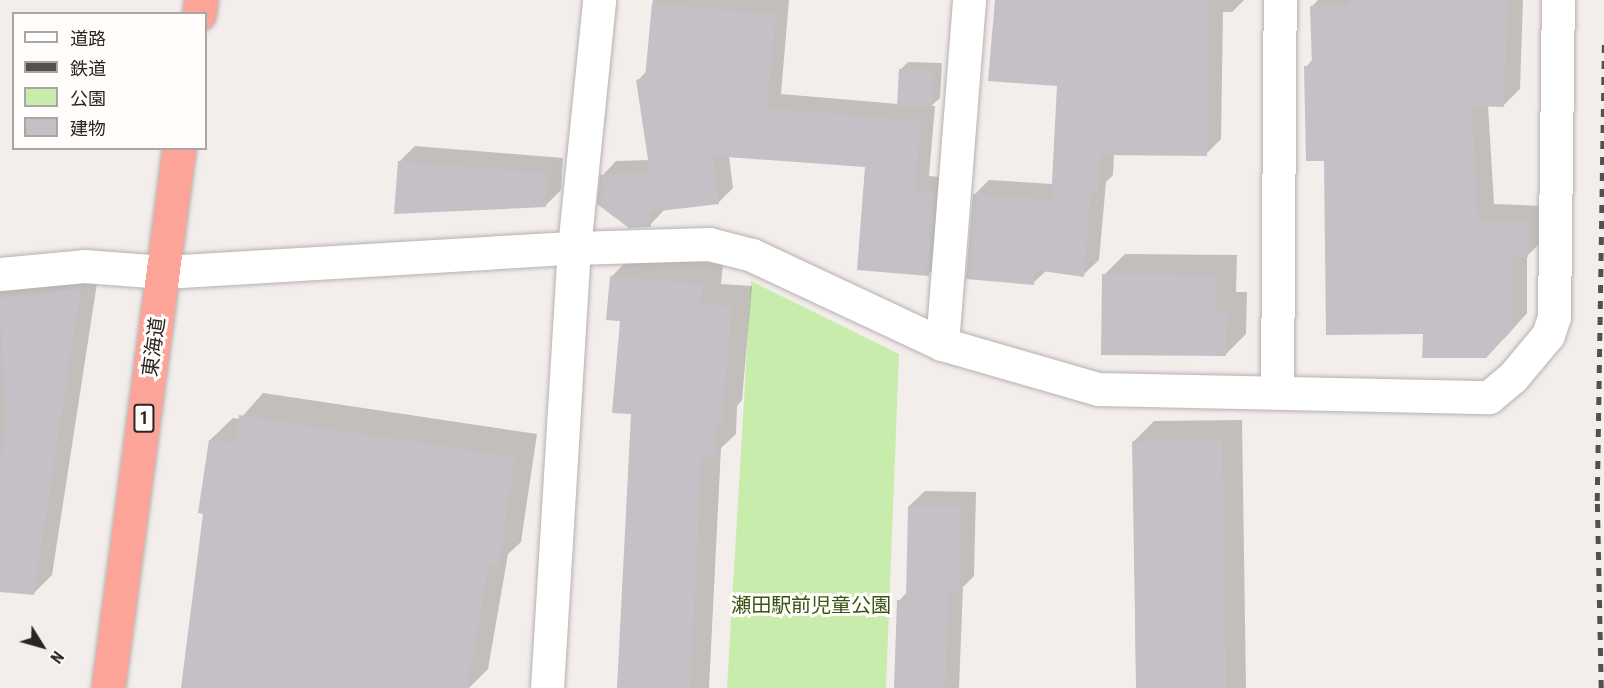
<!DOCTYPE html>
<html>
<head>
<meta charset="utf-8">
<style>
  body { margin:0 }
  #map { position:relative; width:1604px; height:688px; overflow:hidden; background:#f3eeeb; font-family:"Roboto Condensed","Noto Sans JP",sans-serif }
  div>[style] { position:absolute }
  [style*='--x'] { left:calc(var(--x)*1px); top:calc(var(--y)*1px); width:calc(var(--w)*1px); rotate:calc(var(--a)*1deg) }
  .green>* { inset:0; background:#c8ecac }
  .shadow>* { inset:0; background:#0003 }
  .building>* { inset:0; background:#c4c0c5; transform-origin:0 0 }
  .roads { filter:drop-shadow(0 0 2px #b7b1af) drop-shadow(0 0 2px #b7b1af) }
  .minor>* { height:33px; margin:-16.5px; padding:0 16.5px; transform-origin:16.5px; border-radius:16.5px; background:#fff }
  .trunk>* { height:33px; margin:-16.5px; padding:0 16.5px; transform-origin:16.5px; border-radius:16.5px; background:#fca498 }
  .rail>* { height:4.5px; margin-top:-2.25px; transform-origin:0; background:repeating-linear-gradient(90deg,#53504f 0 8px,transparent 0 16px) }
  span { translate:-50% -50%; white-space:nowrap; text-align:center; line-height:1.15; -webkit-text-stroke:6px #fffcfa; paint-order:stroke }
  .shield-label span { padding:2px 4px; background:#fffcfa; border:2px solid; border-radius:4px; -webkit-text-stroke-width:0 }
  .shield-label { font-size:18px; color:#282625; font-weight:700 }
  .street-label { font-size:20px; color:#282625 }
  .park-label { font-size:20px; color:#375615 }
  .legend { position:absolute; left:12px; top:12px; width:195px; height:138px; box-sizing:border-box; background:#fffcfa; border:2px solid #a9a6a5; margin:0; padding:8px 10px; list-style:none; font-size:18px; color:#282625 }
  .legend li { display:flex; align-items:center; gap:12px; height:30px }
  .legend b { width:30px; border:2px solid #a9a6a5 }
  .north { position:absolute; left:12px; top:616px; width:60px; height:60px; -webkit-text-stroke:4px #fffcfa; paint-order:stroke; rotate:127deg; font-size:16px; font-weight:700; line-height:24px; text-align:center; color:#282625 }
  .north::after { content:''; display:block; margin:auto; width:21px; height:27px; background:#282625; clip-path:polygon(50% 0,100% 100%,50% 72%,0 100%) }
</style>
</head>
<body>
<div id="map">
  <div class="green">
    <div style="clip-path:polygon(751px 281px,899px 354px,886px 688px,727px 688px)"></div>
  </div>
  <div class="shadow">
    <div style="clip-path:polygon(653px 0,789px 0,781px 94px,898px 104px,900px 70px,908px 62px,942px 63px,940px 98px,931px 106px,935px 106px,929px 176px,949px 178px,943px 260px,928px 274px,867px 166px,729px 156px,733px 188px,718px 203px,665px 209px,650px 225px,602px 176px,616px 161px,650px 160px,638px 80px,647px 71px)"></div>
    <div style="clip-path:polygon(1000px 0,1244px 0,1232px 12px,1223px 12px,1221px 139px,1206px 154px,1114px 153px,1113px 175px,1106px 182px,1099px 260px,1083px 275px,1047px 270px,1033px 283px,974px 195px,989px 180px,1053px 184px,1058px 84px)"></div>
    <div style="clip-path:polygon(1318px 0,1523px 0,1520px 89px,1504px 105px,1488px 105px,1494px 204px,1545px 206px,1544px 239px,1527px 256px,1527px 313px,1503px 340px,1424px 332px,1325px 160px,1306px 67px,1313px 59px,1311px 7px)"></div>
    <div style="clip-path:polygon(415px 146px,563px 158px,561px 190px,545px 206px,399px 162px)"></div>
    <div style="clip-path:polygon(1125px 254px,1237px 255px,1236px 292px,1247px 292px,1246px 334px,1225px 355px,1104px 275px)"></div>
    <div style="clip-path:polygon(632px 256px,723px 264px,721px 284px,752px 286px,742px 400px,737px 406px,736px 434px,721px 448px,709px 688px,619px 688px,633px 413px,622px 320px,611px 277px)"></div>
    <div style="clip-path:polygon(99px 270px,52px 575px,33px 594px,0 591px,0 282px)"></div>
    <div style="clip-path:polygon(263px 393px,537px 434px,521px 542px,508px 554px,488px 669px,469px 688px,183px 688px,205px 512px,210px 440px,233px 418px,240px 419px)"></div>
    <div style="clip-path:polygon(1242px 420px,1246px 688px,1136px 688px,1133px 442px,1154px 421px)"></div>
    <div style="clip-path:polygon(925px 491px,976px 492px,974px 576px,963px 587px,959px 688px,896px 688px,899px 601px,907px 592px,909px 506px)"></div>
  </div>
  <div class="building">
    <div style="clip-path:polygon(995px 0,1208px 0,1207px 156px,1100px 155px,1098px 192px,1091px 192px,1084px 277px,1035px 270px,1034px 285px,966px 279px,973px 194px,1051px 200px,1057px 86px,988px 81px)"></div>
    <div style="clip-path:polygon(1349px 0,1508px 0,1504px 107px,1472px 106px,1478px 220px,1530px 222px,1528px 257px,1512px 256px,1511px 331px,1486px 358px,1422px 358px,1423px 334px,1326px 335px,1324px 161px,1306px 161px,1304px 66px,1312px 66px,1310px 6px,1349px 5px)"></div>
    <div style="clip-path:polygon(652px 3px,776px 14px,767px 108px,921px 121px,915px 190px,935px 192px,929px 276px,857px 270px,865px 167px,713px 156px,719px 204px,651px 212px,651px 227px,629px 228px,597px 204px,600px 175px,650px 173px,636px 80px,645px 78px)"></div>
    <div style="left:899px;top:69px;width:35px;height:37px;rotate:3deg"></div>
    <div style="clip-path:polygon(398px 161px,548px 173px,546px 207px,394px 214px)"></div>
    <div style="clip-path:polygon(1102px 274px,1217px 275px,1216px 312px,1227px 312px,1226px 356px,1101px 355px)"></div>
    <div style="clip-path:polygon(610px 276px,703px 284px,701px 304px,732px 306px,722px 422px,717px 422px,715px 456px,702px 455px,690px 688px,617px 688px,631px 414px,612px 413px,620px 321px,606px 320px)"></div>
    <div style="clip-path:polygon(81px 288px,34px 595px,0 592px,0 463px,5px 428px,0 298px)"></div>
    <div style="clip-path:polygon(239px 415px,515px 457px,499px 566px,489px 565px,467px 688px,181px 688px,203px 514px,198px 513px,209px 440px,235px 443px)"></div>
    <div style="left:1222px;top:440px;width:248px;height:90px;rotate:89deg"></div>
    <div style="clip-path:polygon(908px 506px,961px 506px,959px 593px,949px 593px,945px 688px,894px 688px,897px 600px,906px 600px)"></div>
  </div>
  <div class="roads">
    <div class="minor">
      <div style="--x:0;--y:274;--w:84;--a:-5.4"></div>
      <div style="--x:84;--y:266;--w:80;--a:4.3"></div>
      <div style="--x:164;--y:272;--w:411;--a:-3.4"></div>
      <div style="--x:574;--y:248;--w:135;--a:-1.7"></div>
      <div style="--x:709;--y:244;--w:44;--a:14.3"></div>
      <div style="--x:752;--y:255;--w:210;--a:25.1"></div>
      <div style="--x:942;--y:344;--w:162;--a:16.1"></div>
      <div style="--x:1098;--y:389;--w:391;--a:1.2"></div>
      <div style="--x:1489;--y:397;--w:30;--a:-40"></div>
      <div style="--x:1512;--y:378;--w:56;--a:-50.1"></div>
      <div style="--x:1548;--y:335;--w:19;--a:-72"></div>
      <div style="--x:1554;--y:317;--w:317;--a:-89.3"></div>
      <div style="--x:942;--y:344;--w:345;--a:-85.5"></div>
      <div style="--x:1277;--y:392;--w:392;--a:-89.6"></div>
      <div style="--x:547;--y:688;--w:441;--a:-86.5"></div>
      <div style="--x:574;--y:248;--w:249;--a:-84.2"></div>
    </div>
    <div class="trunk">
      <div style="--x:199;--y:14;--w:14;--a:-82"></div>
      <div style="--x:108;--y:688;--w:545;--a:-82.51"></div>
    </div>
  </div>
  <div class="rail">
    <div style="--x:1601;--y:688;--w:187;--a:-91.2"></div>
    <div style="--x:1597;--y:501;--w:460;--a:-89.1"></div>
  </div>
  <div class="shield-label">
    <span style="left:144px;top:418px">1</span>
  </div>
  <div class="street-label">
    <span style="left:154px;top:347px;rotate:-82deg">東海道</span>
  </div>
  <div class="park-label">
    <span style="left:811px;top:605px">瀬田駅前児童公園</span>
  </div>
  <ul class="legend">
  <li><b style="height:8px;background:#fff"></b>道路</li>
  <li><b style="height:8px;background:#53504f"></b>鉄道</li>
  <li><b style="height:16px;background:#c8ecac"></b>公園</li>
  <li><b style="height:16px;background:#c4c0c5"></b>建物</li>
  </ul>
  <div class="north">N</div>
</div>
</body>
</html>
